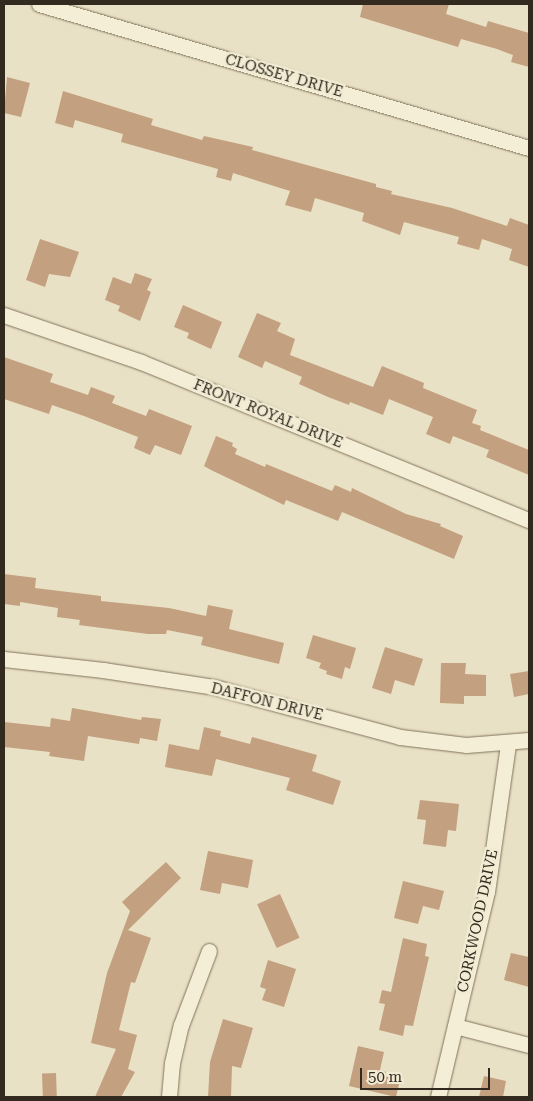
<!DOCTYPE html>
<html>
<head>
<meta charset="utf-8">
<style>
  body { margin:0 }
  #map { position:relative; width:533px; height:1101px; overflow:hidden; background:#e9e1c5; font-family:"Roboto Serif",serif }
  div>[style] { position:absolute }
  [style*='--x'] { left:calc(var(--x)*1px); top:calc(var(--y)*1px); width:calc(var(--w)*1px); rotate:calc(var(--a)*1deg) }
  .building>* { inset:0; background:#c3a07f; transform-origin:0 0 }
  .roads { filter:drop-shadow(0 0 1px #82735d) drop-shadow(0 0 1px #82735d) }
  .street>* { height:15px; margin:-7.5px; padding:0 7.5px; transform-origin:7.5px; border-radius:7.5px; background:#f5eed7 }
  span { translate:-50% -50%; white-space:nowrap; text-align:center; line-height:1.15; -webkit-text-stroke:5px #f1ebd3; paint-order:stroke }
  .street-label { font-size:15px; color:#332a1f }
  .frame { position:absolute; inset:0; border:5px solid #332a1f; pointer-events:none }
  .scale { position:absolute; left:360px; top:1068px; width:130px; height:22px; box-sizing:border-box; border:2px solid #332a1f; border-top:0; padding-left:6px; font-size:15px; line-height:18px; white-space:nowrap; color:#332a1f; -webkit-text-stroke:4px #f1ebd3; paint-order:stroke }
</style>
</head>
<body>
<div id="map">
  <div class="building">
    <div style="clip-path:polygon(363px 4px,449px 4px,446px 14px,486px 27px,488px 21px,529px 33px,529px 67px,511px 62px,513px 55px,497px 49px,461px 39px,458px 47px,360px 17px)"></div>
    <div style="clip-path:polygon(7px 77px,30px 83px,21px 117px,4px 113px)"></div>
    <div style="clip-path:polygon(63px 91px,153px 119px,151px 125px,202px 140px,204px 136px,253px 147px,252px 150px,376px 184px,376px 187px,392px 191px,391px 194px,452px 208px,507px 226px,510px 218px,529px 225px,529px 267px,509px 260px,512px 249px,482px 239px,479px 250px,457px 244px,459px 237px,404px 222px,400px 235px,362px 221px,364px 213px,315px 198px,311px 212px,285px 205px,290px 191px,233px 173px,231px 181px,216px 177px,218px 169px,121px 142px,123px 134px,75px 120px,73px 128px,55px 123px)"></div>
    <div style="clip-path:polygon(40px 239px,79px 252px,70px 277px,49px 274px,45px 287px,26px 280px)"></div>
    <div style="clip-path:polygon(135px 273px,152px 279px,147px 290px,151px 292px,140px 321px,118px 311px,120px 306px,105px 300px,113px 277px,131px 284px)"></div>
    <div style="clip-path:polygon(183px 305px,222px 322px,211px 349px,187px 338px,189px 333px,174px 327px)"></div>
    <div style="clip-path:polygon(257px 313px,281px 323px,277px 331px,295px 339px,290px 355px,373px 387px,382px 366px,424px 383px,423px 388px,477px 410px,472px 423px,481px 426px,480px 430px,529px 450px,529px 475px,486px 457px,489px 450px,453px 436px,450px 444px,426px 434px,433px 417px,389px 399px,383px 415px,350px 402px,349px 405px,328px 397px,299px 384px,302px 377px,265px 361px,262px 368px,238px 357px)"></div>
    <div style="clip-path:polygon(4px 357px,53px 374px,50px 382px,88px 395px,91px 387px,115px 396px,112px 403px,146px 416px,149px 409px,192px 426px,181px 455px,155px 445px,150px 455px,134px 448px,138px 437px,84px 416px,52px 405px,49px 414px,4px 399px)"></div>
    <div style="clip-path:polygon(216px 436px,233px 443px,232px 446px,237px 449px,235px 454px,265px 467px,266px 464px,332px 491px,335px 485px,351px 492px,352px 488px,406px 514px,441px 524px,440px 526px,463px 536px,454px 559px,342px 512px,338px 521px,286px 500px,284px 505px,211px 470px,204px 466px)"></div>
    <div style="clip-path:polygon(4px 574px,36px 578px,35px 588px,101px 596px,101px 601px,169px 608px,206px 616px,208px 605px,233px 610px,229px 629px,284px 643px,279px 664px,201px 645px,203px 637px,167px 630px,166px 634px,148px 634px,79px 625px,80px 620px,57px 617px,58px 608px,20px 602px,20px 606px,4px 604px)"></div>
    <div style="clip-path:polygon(313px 635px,356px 648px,350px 669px,345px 667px,342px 679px,326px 674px,327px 671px,319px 668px,321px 663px,306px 658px)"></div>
    <div style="clip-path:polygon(385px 647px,423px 659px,414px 686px,395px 680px,391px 694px,372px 688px)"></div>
    <div style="clip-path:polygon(441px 663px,466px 663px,465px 674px,486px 675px,486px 696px,464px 696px,464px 704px,440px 703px)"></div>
    <div style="clip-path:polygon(529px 671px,529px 694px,514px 697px,510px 674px)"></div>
    <div style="clip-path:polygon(72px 708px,141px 720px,142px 717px,161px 719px,157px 741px,140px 738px,139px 744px,88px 736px,84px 761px,49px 756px,50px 752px,4px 747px,4px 722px,50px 727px,51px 718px,70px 721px)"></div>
    <div style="clip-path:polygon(204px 727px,221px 731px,220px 736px,250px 744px,252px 737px,317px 755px,312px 771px,341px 781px,333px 805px,286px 790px,290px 778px,216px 759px,212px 776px,165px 767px,169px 744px,199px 750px)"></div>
    <div style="clip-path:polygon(420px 800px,459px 804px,456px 831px,448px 830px,446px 847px,423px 844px,426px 820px,417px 819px)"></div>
    <div style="clip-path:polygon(208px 851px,253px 860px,248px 888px,222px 883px,220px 894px,200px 890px)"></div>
    <div style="clip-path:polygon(166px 862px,181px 878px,128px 930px,151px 938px,135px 983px,131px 982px,119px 1030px,137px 1035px,128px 1069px,135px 1072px,121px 1097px,95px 1097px,116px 1049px,91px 1043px,107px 973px,130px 911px,122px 902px)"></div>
    <div style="clip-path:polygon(403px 881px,444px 891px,439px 910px,423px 906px,418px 924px,394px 918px)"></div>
    <div style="left:280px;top:894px;width:48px;height:25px;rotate:66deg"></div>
    <div style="clip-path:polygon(403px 938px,427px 944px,425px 956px,429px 957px,413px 1026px,405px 1025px,403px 1036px,379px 1030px,385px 1004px,379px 1003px,382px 990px,391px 992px)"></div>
    <div style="clip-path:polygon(511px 953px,529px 957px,529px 987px,504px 980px)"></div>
    <div style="clip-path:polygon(268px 960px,296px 969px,284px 1007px,262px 1000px,266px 989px,260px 987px)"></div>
    <div style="clip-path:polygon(223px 1019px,253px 1028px,241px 1068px,232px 1066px,231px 1097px,208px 1097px,210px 1062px)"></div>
    <div style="clip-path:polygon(358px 1046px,384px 1052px,380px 1070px,386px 1072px,385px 1076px,400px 1080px,396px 1097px,349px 1086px)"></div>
    <div style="left:56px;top:1073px;width:24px;height:14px;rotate:88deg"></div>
    <div style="clip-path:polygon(484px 1076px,506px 1081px,503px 1097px,479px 1097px)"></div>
  </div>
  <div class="roads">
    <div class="street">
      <div style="--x:39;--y:4;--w:511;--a:16.38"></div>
      <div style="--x:4;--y:315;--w:145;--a:18.9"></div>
      <div style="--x:141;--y:362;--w:419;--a:22.2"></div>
      <div style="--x:4;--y:659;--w:100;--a:6.3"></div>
      <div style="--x:103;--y:670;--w:112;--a:8.7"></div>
      <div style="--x:214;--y:687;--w:193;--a:15"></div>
      <div style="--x:400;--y:737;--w:66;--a:6.9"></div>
      <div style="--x:466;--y:745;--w:63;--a:-4.5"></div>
      <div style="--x:455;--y:1026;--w:76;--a:14.4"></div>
      <div style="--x:169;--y:1097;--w:34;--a:-85"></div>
      <div style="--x:172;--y:1063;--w:39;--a:-77"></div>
      <div style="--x:181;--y:1025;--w:79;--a:-69.3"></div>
      <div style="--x:438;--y:1097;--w:211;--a:-76.6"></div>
      <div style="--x:487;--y:892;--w:149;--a:-81.9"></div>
    </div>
  </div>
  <div class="street-label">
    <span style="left:284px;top:76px;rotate:16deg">CLOSSEY DRIVE</span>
    <span style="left:268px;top:414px;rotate:22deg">FRONT ROYAL DRIVE</span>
    <span style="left:267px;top:702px;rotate:14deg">DAFFON DRIVE</span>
    <span style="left:478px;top:921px;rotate:-78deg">CORKWOOD DRIVE</span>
  </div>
  <div class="frame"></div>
  <div class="scale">50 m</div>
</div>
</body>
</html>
